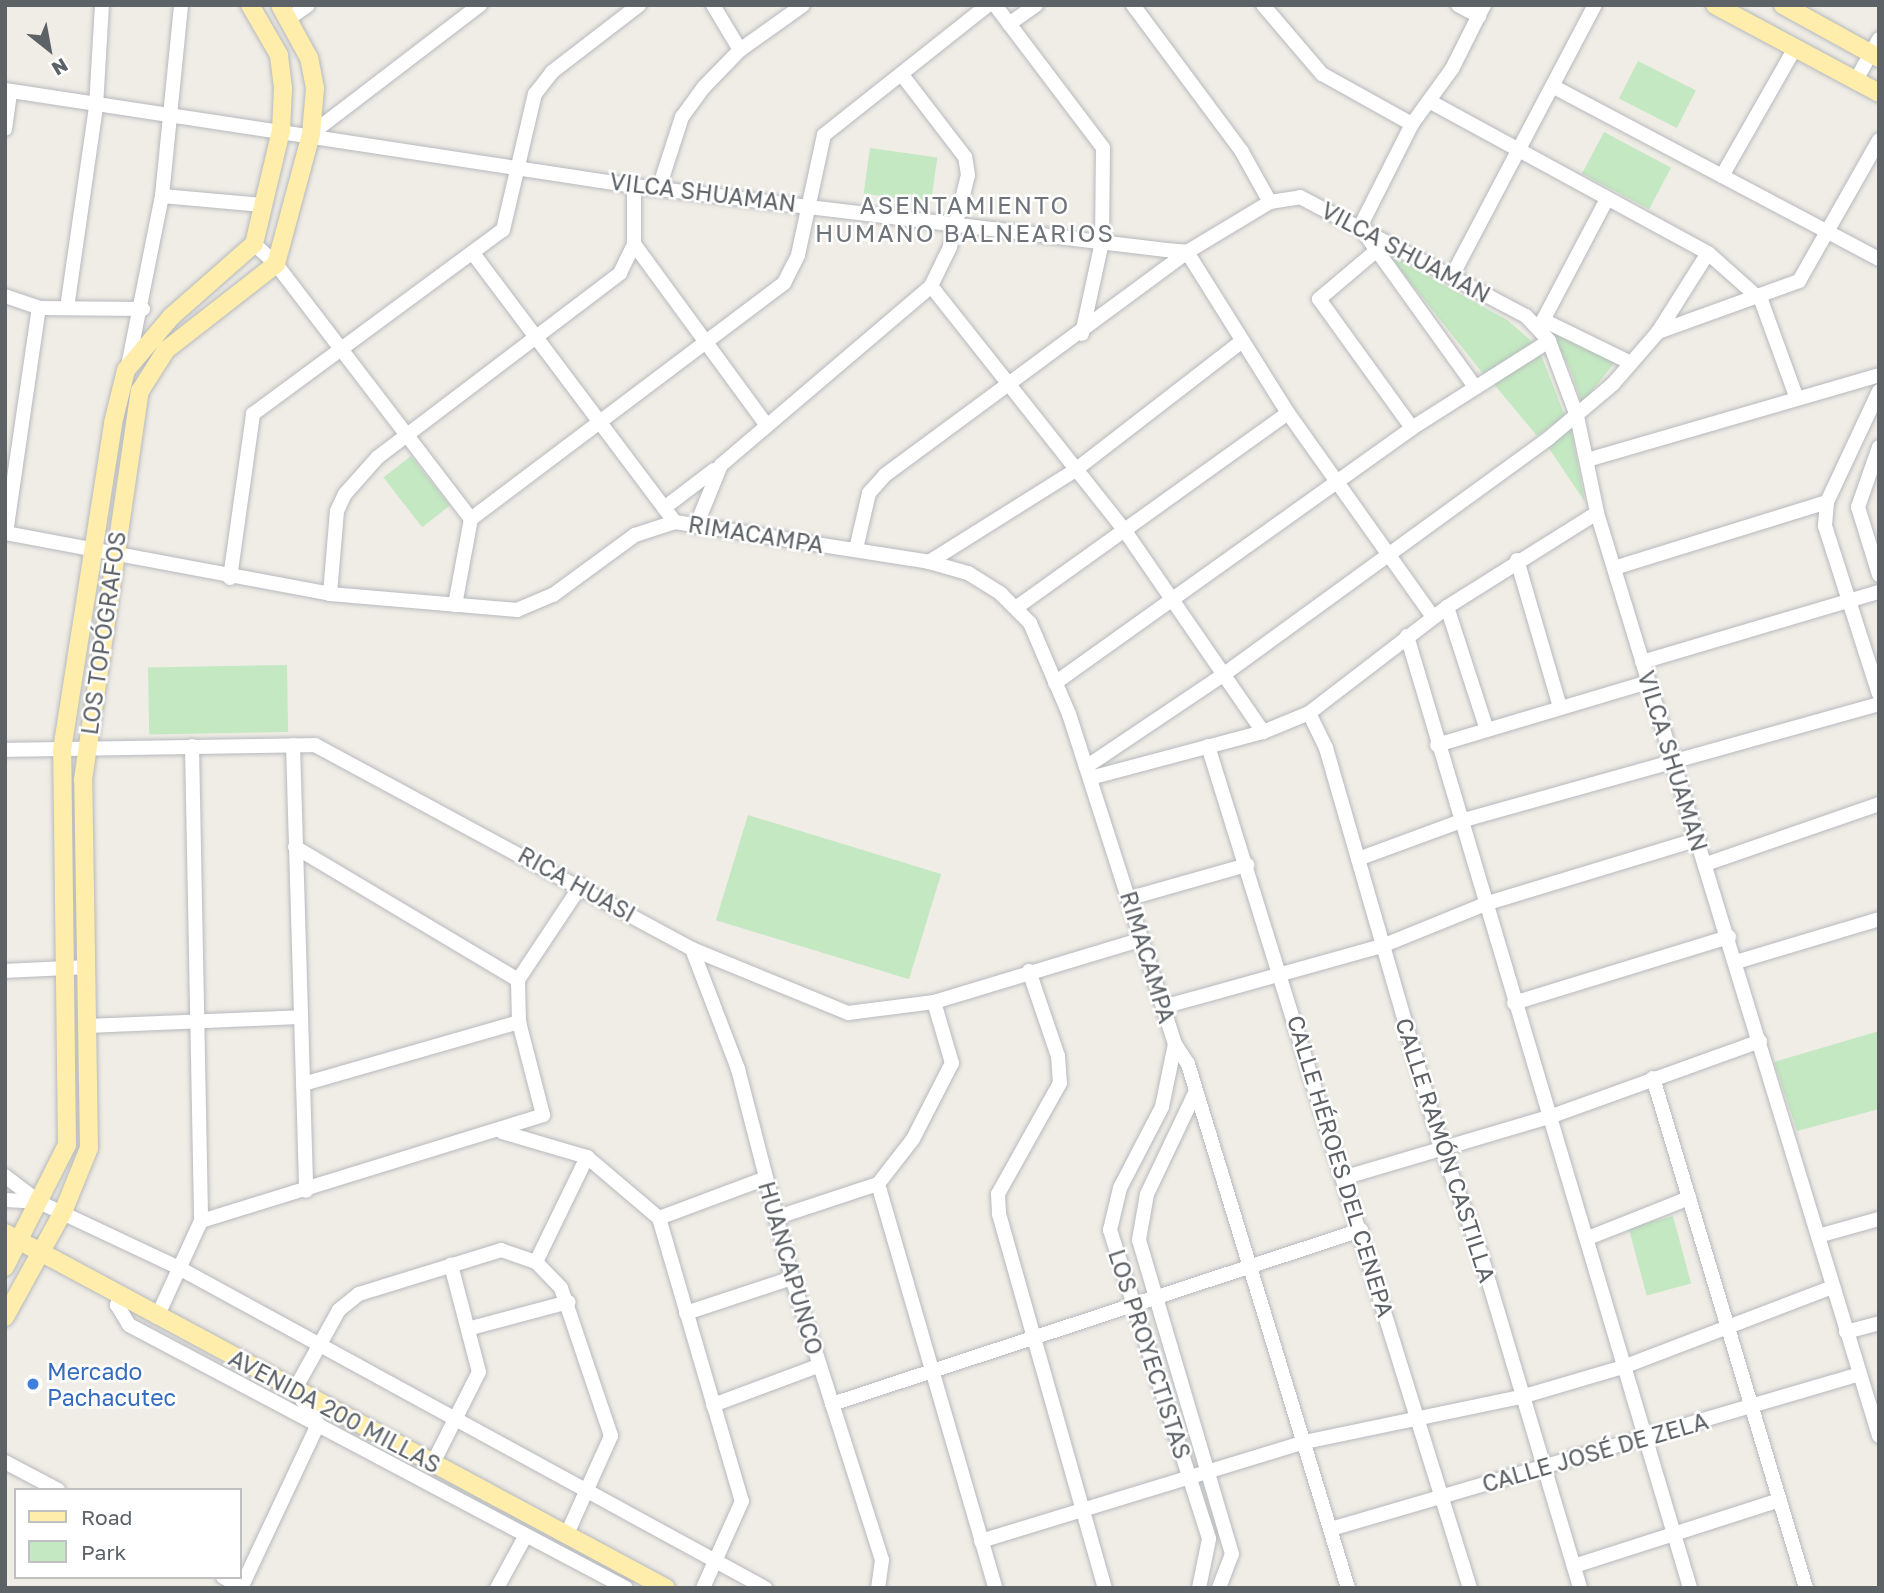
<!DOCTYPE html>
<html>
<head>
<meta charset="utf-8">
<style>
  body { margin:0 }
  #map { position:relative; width:1884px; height:1593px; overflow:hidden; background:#f0ede6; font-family:"Golos Text",sans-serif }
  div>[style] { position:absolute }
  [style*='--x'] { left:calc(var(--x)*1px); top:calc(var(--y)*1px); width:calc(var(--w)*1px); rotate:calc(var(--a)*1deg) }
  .green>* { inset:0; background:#c4e8c2; transform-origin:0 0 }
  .roads { filter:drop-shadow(0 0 2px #b6b9bd) drop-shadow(0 0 2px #b6b9bd) }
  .minor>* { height:14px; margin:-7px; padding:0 7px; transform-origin:7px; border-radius:7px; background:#fff }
  .major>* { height:18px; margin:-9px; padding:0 9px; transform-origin:9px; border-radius:9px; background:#ffedac }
  .dots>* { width:19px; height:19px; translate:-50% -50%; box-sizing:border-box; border:4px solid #fff; border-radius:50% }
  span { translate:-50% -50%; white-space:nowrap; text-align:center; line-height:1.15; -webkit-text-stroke:5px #fff; paint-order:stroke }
  .street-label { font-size:23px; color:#5d6267 }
  .shop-label { font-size:23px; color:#366cbe }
  .left { translate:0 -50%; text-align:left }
  .neighbourhood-label { font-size:24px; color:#6e7479; letter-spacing:2px }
  .frame { position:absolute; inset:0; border:7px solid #5d6267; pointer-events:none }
  .legend { position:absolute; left:14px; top:1488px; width:228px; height:91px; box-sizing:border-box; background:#fff; border:2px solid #bec0c2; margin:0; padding:9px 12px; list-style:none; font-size:21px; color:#5d6267 }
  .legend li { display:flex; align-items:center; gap:14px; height:35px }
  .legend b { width:35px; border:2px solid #bec0c2 }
  .north { position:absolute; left:14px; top:14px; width:70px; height:70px; -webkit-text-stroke:5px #fff; paint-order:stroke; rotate:149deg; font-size:19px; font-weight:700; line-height:28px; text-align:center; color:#5d6267 }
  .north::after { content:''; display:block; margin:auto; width:24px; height:32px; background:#5d6267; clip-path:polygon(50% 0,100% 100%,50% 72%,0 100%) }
</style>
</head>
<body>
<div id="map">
  <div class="green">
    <div style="left:1638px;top:61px;width:65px;height:42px;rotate:27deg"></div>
    <div style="left:1604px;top:132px;width:76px;height:47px;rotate:28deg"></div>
    <div style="left:870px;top:148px;width:68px;height:46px;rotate:8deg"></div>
    <div style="clip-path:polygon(1387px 253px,1507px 320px,1535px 344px,1484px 375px)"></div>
    <div style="clip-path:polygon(1547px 327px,1616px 361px,1582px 403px,1570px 369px)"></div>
    <div style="clip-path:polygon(1541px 355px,1565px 416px,1537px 436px,1493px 383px)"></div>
    <div style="clip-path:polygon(1571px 429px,1585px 502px,1548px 447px)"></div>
    <div style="left:411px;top:456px;width:63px;height:35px;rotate:52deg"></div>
    <div style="left:287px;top:665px;width:67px;height:139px;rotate:89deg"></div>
    <div style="left:748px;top:815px;width:202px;height:110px;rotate:17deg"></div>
    <div style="clip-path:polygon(1879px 1031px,1879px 1109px,1797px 1131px,1774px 1062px)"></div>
    <div style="left:1673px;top:1216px;width:70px;height:46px;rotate:75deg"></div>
  </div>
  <div class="roads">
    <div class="minor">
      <div style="--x:713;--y:5;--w:52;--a:59"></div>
      <div style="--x:995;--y:5;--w:179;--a:52.9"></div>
      <div style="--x:1103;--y:148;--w:94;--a:90.6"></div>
      <div style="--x:1102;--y:242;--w:94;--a:102.3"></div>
      <div style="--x:1133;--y:5;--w:183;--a:53.4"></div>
      <div style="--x:1242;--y:152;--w:57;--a:60.8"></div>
      <div style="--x:1263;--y:5;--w:91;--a:49.5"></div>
      <div style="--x:1322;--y:74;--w:103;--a:29.1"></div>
      <div style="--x:1458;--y:5;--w:24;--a:28"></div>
      <div style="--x:288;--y:19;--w:24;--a:-35"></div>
      <div style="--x:1009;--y:24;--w:33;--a:-35"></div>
      <div style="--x:1856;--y:80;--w:47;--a:-60.7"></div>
      <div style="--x:1556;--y:88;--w:365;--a:27.9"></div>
      <div style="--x:5;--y:90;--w:636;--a:8.68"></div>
      <div style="--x:634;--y:186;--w:536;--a:6.86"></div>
      <div style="--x:1166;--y:250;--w:21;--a:5"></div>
      <div style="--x:1187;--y:252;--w:97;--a:-31.1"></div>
      <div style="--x:1270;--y:202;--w:30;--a:-9"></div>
      <div style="--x:1300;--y:197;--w:255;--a:27.8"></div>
      <div style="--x:1526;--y:316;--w:34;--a:47"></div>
      <div style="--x:1549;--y:341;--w:80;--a:69.5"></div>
      <div style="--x:1577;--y:416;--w:99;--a:78.3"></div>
      <div style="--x:1597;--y:513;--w:965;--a:73.01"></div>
      <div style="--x:1429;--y:101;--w:318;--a:28.6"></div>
      <div style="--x:1708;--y:253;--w:71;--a:41.6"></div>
      <div style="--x:1761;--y:300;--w:105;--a:70"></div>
      <div style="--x:5;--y:129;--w:37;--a:-82"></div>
      <div style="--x:311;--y:134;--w:213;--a:-37.4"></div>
      <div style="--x:1722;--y:176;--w:147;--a:-60.3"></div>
      <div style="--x:659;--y:188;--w:75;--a:-72.1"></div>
      <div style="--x:682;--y:117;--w:37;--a:-54"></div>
      <div style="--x:704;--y:87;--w:52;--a:-45.8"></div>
      <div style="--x:740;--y:50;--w:77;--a:-35.5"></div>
      <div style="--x:162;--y:196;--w:101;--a:5.1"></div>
      <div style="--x:254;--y:244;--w:30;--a:42"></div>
      <div style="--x:276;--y:264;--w:321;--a:52.6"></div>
      <div style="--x:634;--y:244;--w:222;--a:53.8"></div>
      <div style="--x:1377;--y:250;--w:76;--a:139.8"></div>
      <div style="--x:1319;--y:299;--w:159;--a:54.2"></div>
      <div style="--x:475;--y:256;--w:333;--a:53.1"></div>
      <div style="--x:1452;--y:276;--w:306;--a:-62.2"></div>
      <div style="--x:931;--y:286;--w:313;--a:51.6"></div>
      <div style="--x:1125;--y:531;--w:244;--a:55.5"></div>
      <div style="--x:5;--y:296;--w:36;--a:19"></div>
      <div style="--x:39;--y:308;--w:104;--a:0.6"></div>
      <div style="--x:67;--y:308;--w:204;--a:-81.8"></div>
      <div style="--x:96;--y:106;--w:101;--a:-86.6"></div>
      <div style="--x:1543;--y:320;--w:98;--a:26"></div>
      <div style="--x:1539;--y:328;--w:146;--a:-62.2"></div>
      <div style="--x:1658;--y:332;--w:93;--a:-57.7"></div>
      <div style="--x:128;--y:366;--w:173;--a:-78.7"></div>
      <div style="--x:162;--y:196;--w:192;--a:-84.3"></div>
      <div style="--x:1475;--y:387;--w:197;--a:-125.7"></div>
      <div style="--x:1360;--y:227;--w:115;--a:-63.2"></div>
      <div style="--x:1412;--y:124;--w:68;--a:-54"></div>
      <div style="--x:1452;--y:69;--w:72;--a:-63.4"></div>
      <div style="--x:1879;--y:391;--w:123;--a:115.1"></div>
      <div style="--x:1827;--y:502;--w:24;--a:95"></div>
      <div style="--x:1825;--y:526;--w:176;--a:72.2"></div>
      <div style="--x:1879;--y:447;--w:64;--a:109.3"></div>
      <div style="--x:1858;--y:507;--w:71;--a:72.8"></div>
      <div style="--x:1587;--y:460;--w:304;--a:-16.2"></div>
      <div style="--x:664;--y:508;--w:63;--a:-37.2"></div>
      <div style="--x:696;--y:526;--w:66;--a:-67.7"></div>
      <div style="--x:721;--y:465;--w:276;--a:-40.4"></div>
      <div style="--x:931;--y:286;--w:43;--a:-64"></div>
      <div style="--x:950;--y:247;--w:74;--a:-76"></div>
      <div style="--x:968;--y:175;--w:18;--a:-99"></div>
      <div style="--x:965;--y:157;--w:103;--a:-127.5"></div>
      <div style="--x:5;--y:533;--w:331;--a:10.6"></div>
      <div style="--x:330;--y:594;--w:188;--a:4.9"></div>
      <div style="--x:517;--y:610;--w:39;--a:-23"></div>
      <div style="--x:553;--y:595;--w:102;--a:-36.2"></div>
      <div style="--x:635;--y:535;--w:42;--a:-18"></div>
      <div style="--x:675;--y:522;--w:257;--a:8.9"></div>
      <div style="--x:929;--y:562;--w:41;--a:15.8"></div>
      <div style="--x:968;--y:573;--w:39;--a:32"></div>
      <div style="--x:1001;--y:594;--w:41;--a:45"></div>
      <div style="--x:1030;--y:623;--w:99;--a:66.8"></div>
      <div style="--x:1069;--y:714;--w:347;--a:72.2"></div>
      <div style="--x:1175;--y:1044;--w:24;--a:57"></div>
      <div style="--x:1188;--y:1064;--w:548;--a:73.02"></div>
      <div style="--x:6;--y:533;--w:227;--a:-81.7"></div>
      <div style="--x:856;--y:549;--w:57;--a:-76.9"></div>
      <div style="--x:869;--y:493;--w:24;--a:-48"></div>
      <div style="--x:885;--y:475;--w:375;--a:-36.4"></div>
      <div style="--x:1187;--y:252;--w:190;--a:57.9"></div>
      <div style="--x:1288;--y:413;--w:250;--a:54.6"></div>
      <div style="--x:1517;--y:560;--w:153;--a:73.7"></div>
      <div style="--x:929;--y:562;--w:171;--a:-32.1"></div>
      <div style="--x:1074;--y:471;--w:212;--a:-37.7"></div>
      <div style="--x:1614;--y:568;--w:223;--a:-17.2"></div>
      <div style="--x:230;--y:578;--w:166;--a:-82"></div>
      <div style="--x:253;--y:414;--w:310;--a:-36.4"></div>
      <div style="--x:503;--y:230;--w:140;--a:-76.8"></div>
      <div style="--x:535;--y:94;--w:28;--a:-52"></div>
      <div style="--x:552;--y:72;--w:110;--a:-37.6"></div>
      <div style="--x:330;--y:594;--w:83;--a:-85.2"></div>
      <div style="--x:337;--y:511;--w:19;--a:-65"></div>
      <div style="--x:345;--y:494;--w:50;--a:-48.3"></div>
      <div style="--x:378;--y:457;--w:304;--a:-37.2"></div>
      <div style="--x:620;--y:273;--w:32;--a:-64"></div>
      <div style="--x:634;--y:244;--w:58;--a:-90"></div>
      <div style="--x:455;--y:605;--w:87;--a:-79.5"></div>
      <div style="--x:471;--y:519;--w:392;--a:-37"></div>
      <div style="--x:784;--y:283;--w:31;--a:-63"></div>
      <div style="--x:798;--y:255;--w:123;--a:-77.8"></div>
      <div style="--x:824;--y:135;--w:209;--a:-38.4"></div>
      <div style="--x:1017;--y:607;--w:333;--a:-35.6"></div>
      <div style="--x:1447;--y:607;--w:126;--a:72"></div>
      <div style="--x:1407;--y:636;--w:993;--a:73.44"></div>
      <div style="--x:1642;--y:662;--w:247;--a:-16.5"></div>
      <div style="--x:1055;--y:683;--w:439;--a:-35.5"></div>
      <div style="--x:1412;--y:428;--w:162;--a:-32.4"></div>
      <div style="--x:1309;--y:713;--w:39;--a:64"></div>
      <div style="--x:1326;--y:748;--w:414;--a:73.9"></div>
      <div style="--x:1441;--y:1146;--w:113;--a:69.8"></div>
      <div style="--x:1480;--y:1252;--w:351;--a:73.4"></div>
      <div style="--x:293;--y:745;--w:446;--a:88.3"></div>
      <div style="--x:1437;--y:745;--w:220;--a:-16.6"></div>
      <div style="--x:192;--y:746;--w:475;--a:88.9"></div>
      <div style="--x:1208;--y:746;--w:882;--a:72.72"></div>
      <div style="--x:5;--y:750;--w:310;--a:-0.9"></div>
      <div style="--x:315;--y:745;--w:429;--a:28.4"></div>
      <div style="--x:692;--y:949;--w:169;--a:22.3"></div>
      <div style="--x:848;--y:1013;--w:87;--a:-7.3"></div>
      <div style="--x:934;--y:1002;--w:218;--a:-16.8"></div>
      <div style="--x:1086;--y:767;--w:165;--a:-33.9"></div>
      <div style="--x:1223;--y:675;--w:403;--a:-36"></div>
      <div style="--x:1549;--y:438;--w:84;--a:-40.2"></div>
      <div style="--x:1613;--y:384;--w:69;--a:-49.1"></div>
      <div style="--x:1658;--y:332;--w:150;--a:-19.9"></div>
      <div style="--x:1799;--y:281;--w:162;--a:-60.4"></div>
      <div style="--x:1090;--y:778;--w:179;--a:-14.9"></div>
      <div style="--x:1263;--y:732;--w:50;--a:-22.4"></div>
      <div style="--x:1309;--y:713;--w:174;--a:-37.5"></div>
      <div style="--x:1447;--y:607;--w:177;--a:-32.1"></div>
      <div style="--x:295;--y:847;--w:260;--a:30.8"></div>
      <div style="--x:1358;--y:859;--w:113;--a:-20.2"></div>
      <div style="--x:1464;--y:820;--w:431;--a:-15.6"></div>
      <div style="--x:1706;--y:864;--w:183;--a:-19.1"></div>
      <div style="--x:1130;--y:898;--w:122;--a:-15.8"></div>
      <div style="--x:692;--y:949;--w:129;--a:69"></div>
      <div style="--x:738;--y:1069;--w:216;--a:75.5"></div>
      <div style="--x:792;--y:1278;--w:296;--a:72.3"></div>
      <div style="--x:882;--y:1560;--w:28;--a:98"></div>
      <div style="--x:1736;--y:962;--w:149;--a:-16.7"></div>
      <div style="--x:5;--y:971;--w:82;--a:-2.8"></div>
      <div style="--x:1029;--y:971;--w:90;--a:71.2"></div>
      <div style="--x:1058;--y:1056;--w:27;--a:86"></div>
      <div style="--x:1060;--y:1083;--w:127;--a:119.2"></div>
      <div style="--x:998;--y:1194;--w:20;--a:87"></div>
      <div style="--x:999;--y:1214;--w:389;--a:74.2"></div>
      <div style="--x:934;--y:1002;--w:64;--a:73.6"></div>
      <div style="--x:952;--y:1063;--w:85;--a:117.2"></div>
      <div style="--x:913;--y:1139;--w:57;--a:127.9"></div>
      <div style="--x:878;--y:1184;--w:421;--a:73.8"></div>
      <div style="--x:1514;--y:1003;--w:225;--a:-17.1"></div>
      <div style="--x:1163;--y:1007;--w:227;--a:-15.6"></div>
      <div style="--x:1382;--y:946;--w:114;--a:-22.1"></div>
      <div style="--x:1488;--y:903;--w:220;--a:-16.9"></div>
      <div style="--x:88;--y:1026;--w:211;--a:-2.4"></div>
      <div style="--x:1175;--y:1044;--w:64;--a:101.7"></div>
      <div style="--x:1162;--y:1107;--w:91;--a:117.4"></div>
      <div style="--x:1120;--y:1188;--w:43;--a:103.4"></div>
      <div style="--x:1110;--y:1230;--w:324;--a:72.2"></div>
      <div style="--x:1209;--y:1539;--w:50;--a:101.5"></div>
      <div style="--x:1653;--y:1078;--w:532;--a:73.3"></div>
      <div style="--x:303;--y:1084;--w:225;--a:-16"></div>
      <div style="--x:1196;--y:1091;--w:114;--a:115.4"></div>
      <div style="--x:1147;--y:1194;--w:47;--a:99.9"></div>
      <div style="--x:1139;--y:1240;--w:327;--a:73.5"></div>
      <div style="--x:1232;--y:1554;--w:36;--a:111"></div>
      <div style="--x:502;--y:1132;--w:89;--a:16.4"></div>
      <div style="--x:587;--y:1157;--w:94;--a:40.3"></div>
      <div style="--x:659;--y:1218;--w:295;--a:73.7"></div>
      <div style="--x:742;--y:1501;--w:95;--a:114.1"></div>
      <div style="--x:5;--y:1176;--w:43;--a:37.4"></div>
      <div style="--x:39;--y:1202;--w:155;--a:25.2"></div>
      <div style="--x:179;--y:1268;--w:668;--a:28.64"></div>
      <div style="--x:1346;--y:1177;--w:215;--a:-16.5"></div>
      <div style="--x:1552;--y:1116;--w:221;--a:-19.8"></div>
      <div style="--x:5;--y:1200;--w:33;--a:3"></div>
      <div style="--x:659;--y:1218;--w:114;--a:-20.5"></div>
      <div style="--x:775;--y:1218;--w:108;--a:-18.3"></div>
      <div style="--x:1818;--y:1236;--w:63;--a:-15.6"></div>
      <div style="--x:1588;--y:1238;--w:109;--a:-21.6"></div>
      <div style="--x:536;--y:1262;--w:117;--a:-64.1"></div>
      <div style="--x:121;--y:1295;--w:11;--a:112"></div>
      <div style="--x:117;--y:1305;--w:23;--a:59"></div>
      <div style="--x:129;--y:1325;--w:562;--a:27.89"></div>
      <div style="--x:686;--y:1313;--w:112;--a:-18.3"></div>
      <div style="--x:157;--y:1317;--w:106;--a:-65.4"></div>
      <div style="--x:201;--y:1221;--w:358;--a:-17.2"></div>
      <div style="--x:543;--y:1115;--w:96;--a:-104.5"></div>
      <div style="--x:519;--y:1022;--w:42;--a:-91.4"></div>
      <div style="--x:518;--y:980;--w:114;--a:-56.4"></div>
      <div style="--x:471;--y:1328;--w:101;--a:-14.9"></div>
      <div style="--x:1846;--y:1332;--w:34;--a:-15"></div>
      <div style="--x:832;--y:1404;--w:557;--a:-18.21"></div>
      <div style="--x:713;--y:1405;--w:112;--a:-20.4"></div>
      <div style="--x:5;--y:1462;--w:60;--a:27.8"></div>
      <div style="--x:433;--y:1463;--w:102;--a:-63.2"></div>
      <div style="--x:479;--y:1372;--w:111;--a:-104.7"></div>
      <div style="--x:1331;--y:1529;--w:551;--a:-16.33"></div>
      <div style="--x:981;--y:1541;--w:339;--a:-17"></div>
      <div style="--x:1305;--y:1442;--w:221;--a:-11.8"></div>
      <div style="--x:1521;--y:1397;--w:106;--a:-16.4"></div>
      <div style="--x:1623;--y:1367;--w:225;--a:-20.9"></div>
      <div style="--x:1574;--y:1566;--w:216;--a:-17.8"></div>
      <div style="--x:223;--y:1577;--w:23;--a:29"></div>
      <div style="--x:241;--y:1588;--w:181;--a:-64.8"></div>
      <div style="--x:318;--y:1424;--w:42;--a:-123.3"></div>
      <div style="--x:295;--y:1389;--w:90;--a:-60.9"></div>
      <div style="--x:339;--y:1310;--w:26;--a:-39"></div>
      <div style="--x:359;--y:1294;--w:149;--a:-17.2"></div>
      <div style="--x:501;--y:1250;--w:37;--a:19"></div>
      <div style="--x:536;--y:1262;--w:36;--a:46"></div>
      <div style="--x:561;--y:1288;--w:156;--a:71.3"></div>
      <div style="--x:611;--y:1436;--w:107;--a:114.2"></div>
      <div style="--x:497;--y:1588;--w:60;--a:-61.3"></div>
    </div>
    <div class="major">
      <div style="--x:1715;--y:5;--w:186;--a:28.2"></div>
      <div style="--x:1783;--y:5;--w:110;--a:28.9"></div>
      <div style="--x:5;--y:1233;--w:750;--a:28.24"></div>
      <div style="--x:5;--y:1267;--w:137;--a:-63.1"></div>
      <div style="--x:67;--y:1145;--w:395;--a:-90.7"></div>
      <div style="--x:62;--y:750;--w:331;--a:-81.1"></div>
      <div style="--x:113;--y:423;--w:55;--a:-76.2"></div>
      <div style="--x:126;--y:370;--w:71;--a:-49.6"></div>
      <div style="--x:172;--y:316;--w:109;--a:-41.3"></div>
      <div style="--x:254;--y:244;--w:116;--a:-76.6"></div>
      <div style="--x:281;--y:131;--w:43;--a:-87.3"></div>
      <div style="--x:283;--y:88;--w:33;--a:-97"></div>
      <div style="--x:279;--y:55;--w:58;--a:-120.1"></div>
      <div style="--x:5;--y:1317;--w:120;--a:-61.1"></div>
      <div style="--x:63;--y:1212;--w:69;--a:-67.9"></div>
      <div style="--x:89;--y:1148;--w:368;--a:-90.9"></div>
      <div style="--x:83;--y:780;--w:393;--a:-81.7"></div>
      <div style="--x:140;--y:391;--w:49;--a:-57.6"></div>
      <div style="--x:166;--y:350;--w:140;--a:-38"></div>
      <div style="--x:276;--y:264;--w:135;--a:-74.9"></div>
      <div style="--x:311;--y:134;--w:46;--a:-85"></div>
      <div style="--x:315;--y:88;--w:31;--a:-101"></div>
      <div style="--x:309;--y:58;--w:60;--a:-118.7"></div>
    </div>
  </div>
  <div class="dots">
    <div style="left:33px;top:1384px;background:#3f7fe0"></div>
  </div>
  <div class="street-label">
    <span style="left:703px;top:192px;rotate:7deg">VILCA SHUAMAN</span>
    <span style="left:1406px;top:252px;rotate:28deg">VILCA SHUAMAN</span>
    <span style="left:756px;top:534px;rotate:9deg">RIMACAMPA</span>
    <span style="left:103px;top:633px;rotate:-82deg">LOS TOPÓGRAFOS</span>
    <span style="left:1673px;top:761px;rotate:73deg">VILCA SHUAMAN</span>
    <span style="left:577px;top:884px;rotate:29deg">RICA HUASI</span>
    <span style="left:1148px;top:957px;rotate:73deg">RIMACAMPA</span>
    <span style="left:1446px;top:1150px;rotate:72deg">CALLE RAMÓN CASTILLA</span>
    <span style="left:1341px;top:1166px;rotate:73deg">CALLE HÉROES DEL CENEPA</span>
    <span style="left:791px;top:1268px;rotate:74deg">HUANCAPUNCO</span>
    <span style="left:1150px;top:1354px;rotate:72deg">LOS PROYECTISTAS</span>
    <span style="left:335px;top:1411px;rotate:28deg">AVENIDA 200 MILLAS</span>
    <span style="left:1595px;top:1452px;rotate:-16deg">CALLE JOSÉ DE ZELA</span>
  </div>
  <div class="shop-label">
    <span class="left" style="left:47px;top:1384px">Mercado<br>Pachacutec</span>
  </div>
  <div class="neighbourhood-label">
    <span style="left:965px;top:219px">ASENTAMIENTO<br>HUMANO BALNEARIOS</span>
  </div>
  <div class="frame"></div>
  <ul class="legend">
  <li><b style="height:9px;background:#ffedac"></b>Road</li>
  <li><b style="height:19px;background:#c4e8c2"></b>Park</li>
  </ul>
  <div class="north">N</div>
</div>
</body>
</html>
